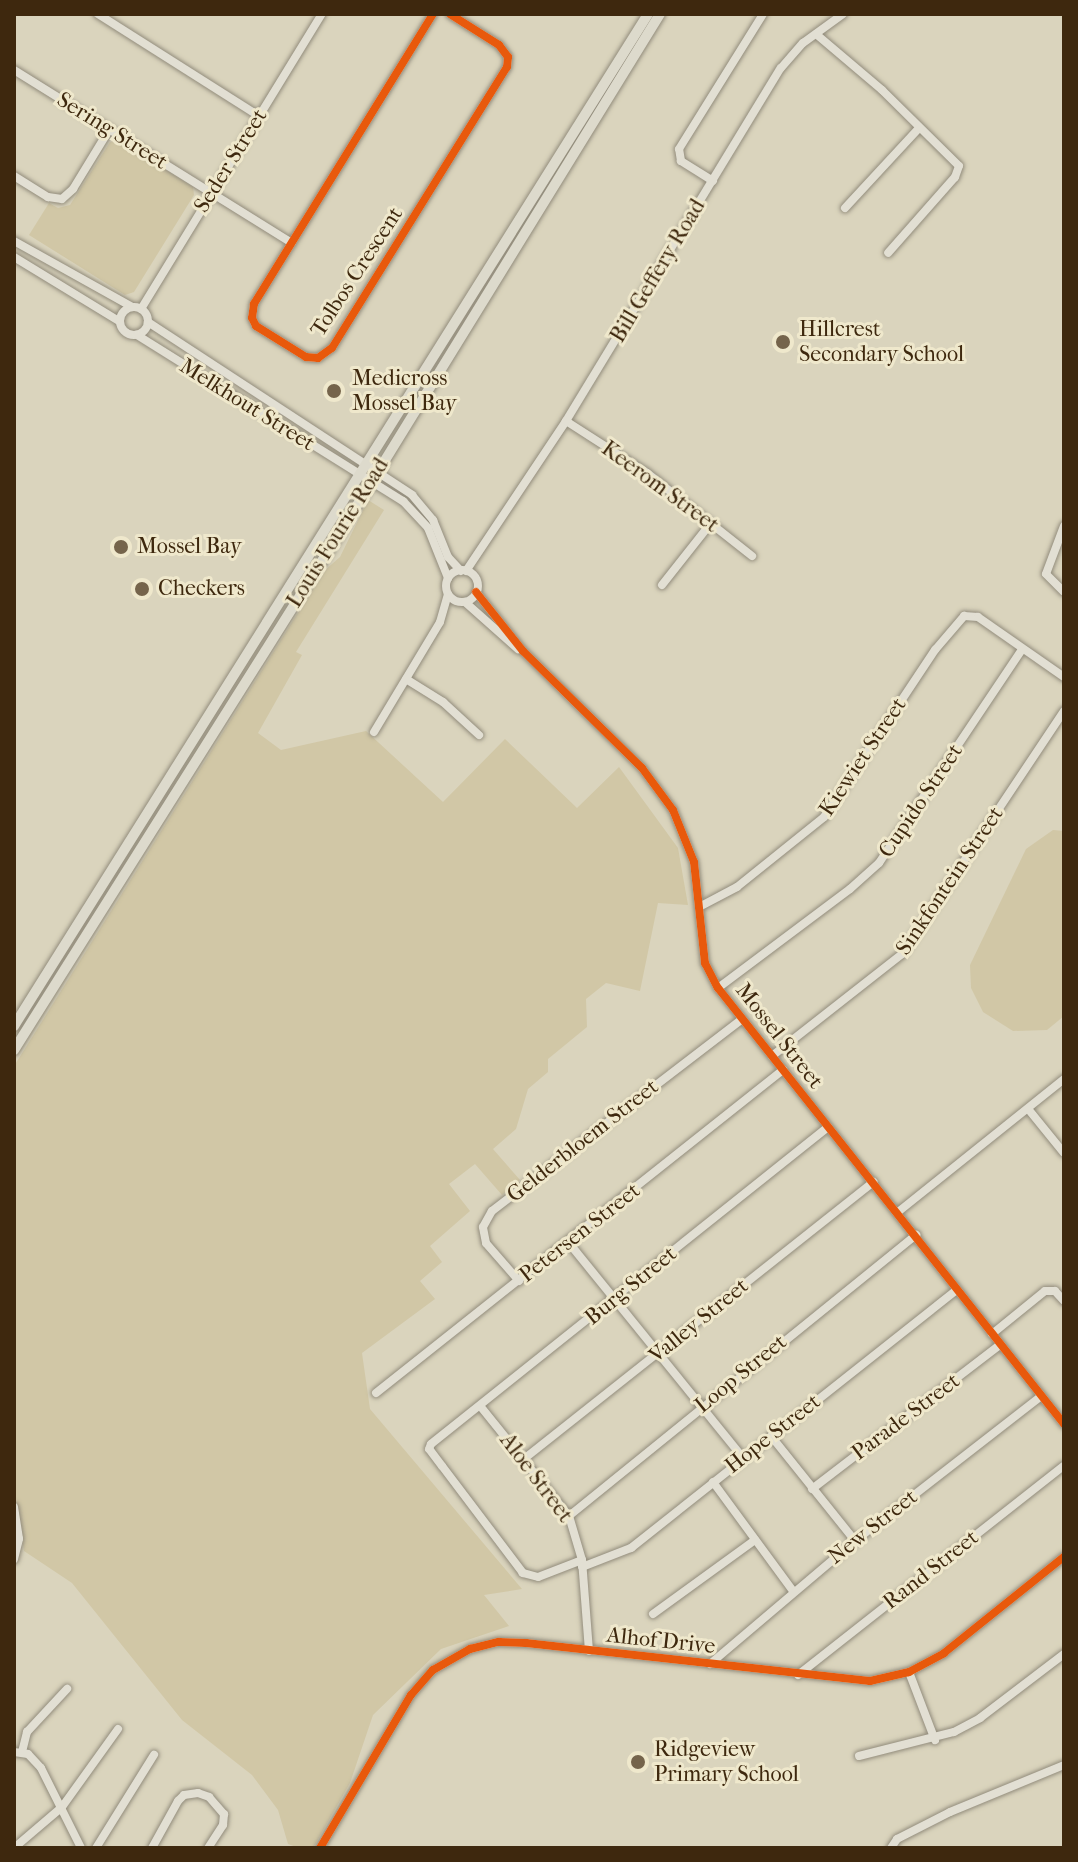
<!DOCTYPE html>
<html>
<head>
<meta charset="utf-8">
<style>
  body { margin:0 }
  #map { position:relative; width:1078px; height:1862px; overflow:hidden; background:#dad4bd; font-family:"IM FELL French Canon",serif }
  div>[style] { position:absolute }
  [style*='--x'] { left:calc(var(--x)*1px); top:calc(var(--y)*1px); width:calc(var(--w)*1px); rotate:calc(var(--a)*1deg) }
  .green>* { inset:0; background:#d1c7a6 }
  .roads { filter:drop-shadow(0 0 2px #928c7c) drop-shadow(0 0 2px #928c7c) }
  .minor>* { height:8px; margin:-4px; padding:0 4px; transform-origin:4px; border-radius:4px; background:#e2dfd3 }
  .minor>.ring { margin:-4px; padding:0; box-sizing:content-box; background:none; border:8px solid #e2dfd3; border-radius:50% }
  .major>* { height:10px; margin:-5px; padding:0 5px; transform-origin:5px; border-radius:5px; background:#dddacc }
  .cycleway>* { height:8px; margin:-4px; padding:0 4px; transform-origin:4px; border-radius:4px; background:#e8590c }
  .dots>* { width:22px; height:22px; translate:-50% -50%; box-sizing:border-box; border:4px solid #efe8cc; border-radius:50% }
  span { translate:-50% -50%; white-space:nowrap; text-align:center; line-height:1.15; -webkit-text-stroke:6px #efe8cc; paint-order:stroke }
  .street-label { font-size:22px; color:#3e280e }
  .poi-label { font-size:22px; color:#3e280e }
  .left { translate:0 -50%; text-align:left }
  .frame { position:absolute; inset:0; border:16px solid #3e280e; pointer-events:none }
</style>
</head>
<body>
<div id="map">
  <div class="green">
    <div style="clip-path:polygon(118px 140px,193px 187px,194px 195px,134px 292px,125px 295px,29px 235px,49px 203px,58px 208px,70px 205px,110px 142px)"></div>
    <div style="clip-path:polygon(368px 500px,384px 510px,296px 652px,302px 655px,258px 733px,281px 750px,366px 731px,443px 802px,505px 739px,577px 808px,619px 767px,678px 848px,688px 905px,658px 903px,640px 991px,606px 983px,586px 999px,587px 1027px,548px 1059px,548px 1072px,528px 1089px,516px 1129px,493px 1149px,520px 1180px,502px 1195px,475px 1164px,449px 1184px,470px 1211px,430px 1246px,442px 1262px,420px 1281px,435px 1299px,362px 1353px,370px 1409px,522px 1589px,484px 1595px,509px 1626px,441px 1649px,373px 1715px,350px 1783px,313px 1848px,299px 1848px,288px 1844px,278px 1810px,252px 1775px,182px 1720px,72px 1583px,24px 1551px,14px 1485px,14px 1066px,324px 571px,340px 557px)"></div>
    <div style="clip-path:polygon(1053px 830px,1064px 831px,1064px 1016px,1047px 1030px,1013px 1031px,983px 1012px,971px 988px,970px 965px,1026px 849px)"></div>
  </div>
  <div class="roads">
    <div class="minor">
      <div style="--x:98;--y:14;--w:191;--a:32.4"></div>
      <div style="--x:433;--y:14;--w:341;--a:121.7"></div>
      <div style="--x:254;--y:304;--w:14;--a:98"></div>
      <div style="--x:252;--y:318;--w:9;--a:63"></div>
      <div style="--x:256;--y:326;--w:59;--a:31.8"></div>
      <div style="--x:306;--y:357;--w:12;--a:5"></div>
      <div style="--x:318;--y:358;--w:17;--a:-36"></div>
      <div style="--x:332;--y:348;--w:331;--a:-58.1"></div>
      <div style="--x:507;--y:67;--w:10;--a:-84"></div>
      <div style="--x:508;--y:57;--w:15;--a:-127"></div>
      <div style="--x:499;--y:45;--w:58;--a:-147.7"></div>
      <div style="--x:816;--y:34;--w:87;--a:40.3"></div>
      <div style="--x:882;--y:90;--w:108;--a:44.6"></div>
      <div style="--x:959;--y:166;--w:12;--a:110"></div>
      <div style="--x:955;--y:177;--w:101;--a:131.4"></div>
      <div style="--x:14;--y:70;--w:327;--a:31.9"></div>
      <div style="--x:14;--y:176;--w:40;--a:32"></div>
      <div style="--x:48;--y:197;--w:14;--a:8"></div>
      <div style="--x:62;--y:199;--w:15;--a:-42"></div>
      <div style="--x:73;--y:189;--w:69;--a:-58.6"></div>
      <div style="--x:713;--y:181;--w:38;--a:-148"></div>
      <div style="--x:681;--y:161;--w:12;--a:-99"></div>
      <div style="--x:679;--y:149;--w:159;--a:-58.1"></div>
      <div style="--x:845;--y:208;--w:109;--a:-47.2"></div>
      <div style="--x:14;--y:241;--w:135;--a:29.2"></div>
      <div style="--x:14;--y:257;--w:123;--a:31.4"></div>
      <div class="ring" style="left:120px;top:307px;width:20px;height:20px"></div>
      <div style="--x:141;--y:309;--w:346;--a:-58.5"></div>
      <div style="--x:148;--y:322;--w:316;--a:33.2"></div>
      <div style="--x:412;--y:495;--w:33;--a:50"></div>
      <div style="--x:433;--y:520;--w:40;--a:68"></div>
      <div style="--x:448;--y:557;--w:19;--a:47"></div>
      <div style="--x:137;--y:335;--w:314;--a:32"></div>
      <div style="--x:403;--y:501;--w:37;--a:47"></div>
      <div style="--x:428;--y:528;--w:54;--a:68.2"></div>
      <div style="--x:566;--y:421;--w:96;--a:32.7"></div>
      <div style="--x:647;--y:473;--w:134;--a:38.3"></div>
      <div style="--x:1064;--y:526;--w:51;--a:110.6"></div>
      <div style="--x:1046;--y:574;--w:25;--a:45"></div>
      <div class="ring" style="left:446px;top:570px;width:24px;height:24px"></div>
      <div style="--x:466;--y:571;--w:180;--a:-56.3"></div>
      <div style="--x:566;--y:421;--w:413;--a:-58.7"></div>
      <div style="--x:781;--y:68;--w:33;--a:-49"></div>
      <div style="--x:803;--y:43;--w:49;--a:-35.9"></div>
      <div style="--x:662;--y:585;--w:79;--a:-51.7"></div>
      <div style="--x:476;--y:592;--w:75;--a:51.5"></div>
      <div style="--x:523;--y:651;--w:167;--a:44.5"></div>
      <div style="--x:642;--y:768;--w:52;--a:53.6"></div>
      <div style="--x:673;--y:810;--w:56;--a:68"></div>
      <div style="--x:694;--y:862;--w:102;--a:83.8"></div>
      <div style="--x:705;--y:963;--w:28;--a:63"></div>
      <div style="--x:718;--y:988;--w:557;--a:51.57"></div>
      <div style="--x:465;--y:602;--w:71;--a:41.6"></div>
      <div style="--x:406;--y:679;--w:44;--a:31.9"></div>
      <div style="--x:443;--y:702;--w:49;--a:42.5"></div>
      <div style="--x:374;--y:732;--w:128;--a:-59"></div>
      <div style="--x:440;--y:622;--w:29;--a:-74"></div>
      <div style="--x:701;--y:906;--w:41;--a:-27.8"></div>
      <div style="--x:737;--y:887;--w:112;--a:-38.8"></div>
      <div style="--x:824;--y:817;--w:201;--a:-56.4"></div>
      <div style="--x:935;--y:650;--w:45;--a:-49.5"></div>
      <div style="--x:964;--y:616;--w:14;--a:4"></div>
      <div style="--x:978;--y:617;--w:105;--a:34.9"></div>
      <div style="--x:718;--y:988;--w:165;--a:-36.9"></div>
      <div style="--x:850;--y:889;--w:39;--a:-42"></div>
      <div style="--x:879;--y:863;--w:257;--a:-56.2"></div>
      <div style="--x:772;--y:1056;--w:165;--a:-38.1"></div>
      <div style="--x:902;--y:954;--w:292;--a:-56.3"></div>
      <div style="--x:1029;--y:1110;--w:55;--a:50.9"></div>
      <div style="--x:898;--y:1212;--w:213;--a:-38.7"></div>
      <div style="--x:569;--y:1243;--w:275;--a:51"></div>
      <div style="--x:519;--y:1281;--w:50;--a:-131"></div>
      <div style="--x:486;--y:1243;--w:16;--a:-101"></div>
      <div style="--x:483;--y:1227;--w:18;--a:-61"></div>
      <div style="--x:492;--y:1211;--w:315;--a:-37.5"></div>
      <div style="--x:992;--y:1334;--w:68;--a:-39.1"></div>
      <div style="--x:1045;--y:1291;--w:10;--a:0"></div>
      <div style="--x:1055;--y:1291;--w:13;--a:48"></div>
      <div style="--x:376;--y:1393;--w:520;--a:-38.44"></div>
      <div style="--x:481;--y:1407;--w:140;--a:51.1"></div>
      <div style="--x:569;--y:1516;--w:46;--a:73.5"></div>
      <div style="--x:582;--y:1560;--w:91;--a:85.6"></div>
      <div style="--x:771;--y:1436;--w:134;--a:51.3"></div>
      <div style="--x:524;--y:1459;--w:446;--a:-38.4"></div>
      <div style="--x:713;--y:1482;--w:135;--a:53.7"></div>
      <div style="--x:812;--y:1489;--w:237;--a:-37.5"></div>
      <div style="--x:14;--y:1507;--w:32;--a:81"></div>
      <div style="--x:19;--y:1539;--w:21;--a:104"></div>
      <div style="--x:569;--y:1516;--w:447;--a:-39"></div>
      <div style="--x:582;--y:1560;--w:47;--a:158.9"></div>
      <div style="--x:538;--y:1577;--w:16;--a:-165"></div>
      <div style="--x:523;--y:1573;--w:134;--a:-127.1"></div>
      <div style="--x:442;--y:1466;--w:21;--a:-127"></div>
      <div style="--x:429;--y:1449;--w:5;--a:-68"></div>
      <div style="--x:431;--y:1444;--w:508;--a:-38.61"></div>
      <div style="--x:582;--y:1567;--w:53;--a:-21.2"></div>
      <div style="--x:631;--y:1548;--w:416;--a:-38.4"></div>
      <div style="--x:653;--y:1614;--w:126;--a:-36"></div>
      <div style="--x:710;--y:1664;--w:190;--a:-40.3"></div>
      <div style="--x:855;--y:1541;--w:236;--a:-37.9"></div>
      <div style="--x:909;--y:1672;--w:73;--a:69.1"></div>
      <div style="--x:798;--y:1675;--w:338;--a:-38.2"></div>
      <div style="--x:14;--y:1752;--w:14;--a:8"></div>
      <div style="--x:28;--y:1754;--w:19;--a:47"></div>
      <div style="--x:41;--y:1768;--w:89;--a:63.4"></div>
      <div style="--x:22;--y:1752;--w:21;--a:-76"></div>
      <div style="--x:27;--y:1732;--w:59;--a:-47.1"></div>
      <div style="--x:859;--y:1756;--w:98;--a:-14.2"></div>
      <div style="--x:954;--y:1732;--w:30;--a:-28"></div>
      <div style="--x:980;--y:1718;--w:106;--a:-37.3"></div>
      <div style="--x:14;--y:1848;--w:63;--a:-40.5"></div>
      <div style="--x:62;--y:1807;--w:96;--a:-54.3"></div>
      <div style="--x:96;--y:1848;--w:110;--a:-58.1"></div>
      <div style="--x:152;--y:1848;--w:54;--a:-61"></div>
      <div style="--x:178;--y:1801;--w:8;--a:-45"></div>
      <div style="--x:184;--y:1795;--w:14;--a:-8"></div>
      <div style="--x:198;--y:1793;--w:12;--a:20"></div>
      <div style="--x:209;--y:1797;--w:23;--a:49"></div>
      <div style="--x:224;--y:1814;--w:11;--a:95"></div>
      <div style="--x:223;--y:1825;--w:27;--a:123"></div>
      <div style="--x:320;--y:1848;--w:178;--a:-59.3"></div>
      <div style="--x:411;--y:1695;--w:33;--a:-49"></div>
      <div style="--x:433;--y:1670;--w:43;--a:-29.6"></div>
      <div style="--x:470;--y:1649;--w:30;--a:-14"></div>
      <div style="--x:499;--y:1642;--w:27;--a:2"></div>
      <div style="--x:526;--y:1643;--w:346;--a:6.3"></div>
      <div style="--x:870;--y:1681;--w:40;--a:-13"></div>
      <div style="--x:909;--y:1672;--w:40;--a:-28"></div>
      <div style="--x:944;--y:1653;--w:154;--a:-38.7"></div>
      <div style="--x:891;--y:1848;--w:11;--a:-56"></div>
      <div style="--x:897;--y:1839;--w:59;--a:-27"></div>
      <div style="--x:950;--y:1812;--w:123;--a:-22.4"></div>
    </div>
    <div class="major">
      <div style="--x:14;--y:1026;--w:1194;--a:-57.93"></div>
      <div style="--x:14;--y:1050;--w:670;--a:-57.8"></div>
      <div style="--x:371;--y:483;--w:551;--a:-58.36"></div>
    </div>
  </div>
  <div class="cycleway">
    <div style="--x:433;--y:14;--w:341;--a:121.7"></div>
    <div style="--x:254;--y:304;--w:14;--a:98"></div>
    <div style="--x:252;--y:318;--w:9;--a:63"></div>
    <div style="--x:256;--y:326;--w:59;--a:31.8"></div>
    <div style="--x:306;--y:357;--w:12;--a:5"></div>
    <div style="--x:318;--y:358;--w:17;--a:-36"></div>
    <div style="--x:332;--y:348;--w:331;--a:-58.1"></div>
    <div style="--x:507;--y:67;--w:10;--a:-84"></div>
    <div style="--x:508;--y:57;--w:15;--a:-127"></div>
    <div style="--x:499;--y:45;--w:58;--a:-147.7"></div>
    <div style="--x:476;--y:592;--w:75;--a:51.5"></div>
    <div style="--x:523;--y:651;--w:167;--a:44.5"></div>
    <div style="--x:642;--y:768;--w:52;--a:53.6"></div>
    <div style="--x:673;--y:810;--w:56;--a:68"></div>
    <div style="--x:694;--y:862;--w:102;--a:83.8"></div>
    <div style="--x:705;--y:963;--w:28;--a:63"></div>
    <div style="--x:718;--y:988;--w:557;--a:51.57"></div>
    <div style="--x:320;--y:1848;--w:178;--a:-59.3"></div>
    <div style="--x:411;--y:1695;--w:33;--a:-49"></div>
    <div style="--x:433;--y:1670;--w:43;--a:-29.6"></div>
    <div style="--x:470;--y:1649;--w:30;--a:-14"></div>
    <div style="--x:499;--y:1642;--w:27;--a:2"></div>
    <div style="--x:526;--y:1643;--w:346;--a:6.3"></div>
    <div style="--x:870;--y:1681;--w:40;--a:-13"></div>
    <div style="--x:909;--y:1672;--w:40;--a:-28"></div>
    <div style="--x:944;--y:1653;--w:154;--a:-38.7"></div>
  </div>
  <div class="dots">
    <div style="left:783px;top:342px;background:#75644b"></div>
    <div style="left:334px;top:391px;background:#75644b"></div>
    <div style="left:121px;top:547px;background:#75644b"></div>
    <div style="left:142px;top:589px;background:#75644b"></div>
    <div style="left:638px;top:1762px;background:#75644b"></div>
  </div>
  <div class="street-label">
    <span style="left:112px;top:131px;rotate:32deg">Sering Street</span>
    <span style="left:231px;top:161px;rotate:-58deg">Seder Street</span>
    <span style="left:658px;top:271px;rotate:-59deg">Bill Geffery Road</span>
    <span style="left:357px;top:272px;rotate:-57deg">Tolbos Crescent</span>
    <span style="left:247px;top:405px;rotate:32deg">Melkhout Street</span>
    <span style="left:660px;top:487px;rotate:36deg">Keerom Street</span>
    <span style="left:338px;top:533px;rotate:-58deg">Louis Fourie Road</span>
    <span style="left:863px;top:757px;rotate:-56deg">Kiewiet Street</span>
    <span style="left:921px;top:801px;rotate:-56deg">Cupido Street</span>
    <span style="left:950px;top:881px;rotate:-56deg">Sinkfontein Street</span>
    <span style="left:779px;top:1036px;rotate:52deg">Mossel Street</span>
    <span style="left:583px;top:1141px;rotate:-38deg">Gelderbloem Street</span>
    <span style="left:580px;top:1233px;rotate:-38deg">Petersen Street</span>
    <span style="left:631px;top:1286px;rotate:-39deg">Burg Street</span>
    <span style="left:699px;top:1321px;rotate:-39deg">Valley Street</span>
    <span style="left:741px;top:1374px;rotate:-39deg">Loop Street</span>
    <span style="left:906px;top:1417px;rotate:-37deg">Parade Street</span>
    <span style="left:773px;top:1434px;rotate:-38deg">Hope Street</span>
    <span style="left:536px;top:1478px;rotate:53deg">Aloe Street</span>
    <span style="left:873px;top:1527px;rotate:-38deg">New Street</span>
    <span style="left:931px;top:1570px;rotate:-38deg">Rand Street</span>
    <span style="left:661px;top:1641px;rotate:6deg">Alhof Drive</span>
  </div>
  <div class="poi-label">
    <span class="left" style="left:799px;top:342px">Hillcrest<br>Secondary School</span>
    <span class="left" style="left:352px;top:391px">Medicross<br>Mossel Bay</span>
    <span class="left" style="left:137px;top:547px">Mossel Bay</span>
    <span class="left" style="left:158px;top:589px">Checkers</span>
    <span class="left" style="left:654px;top:1762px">Ridgeview<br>Primary School</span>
  </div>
  <div class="frame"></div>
</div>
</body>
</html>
